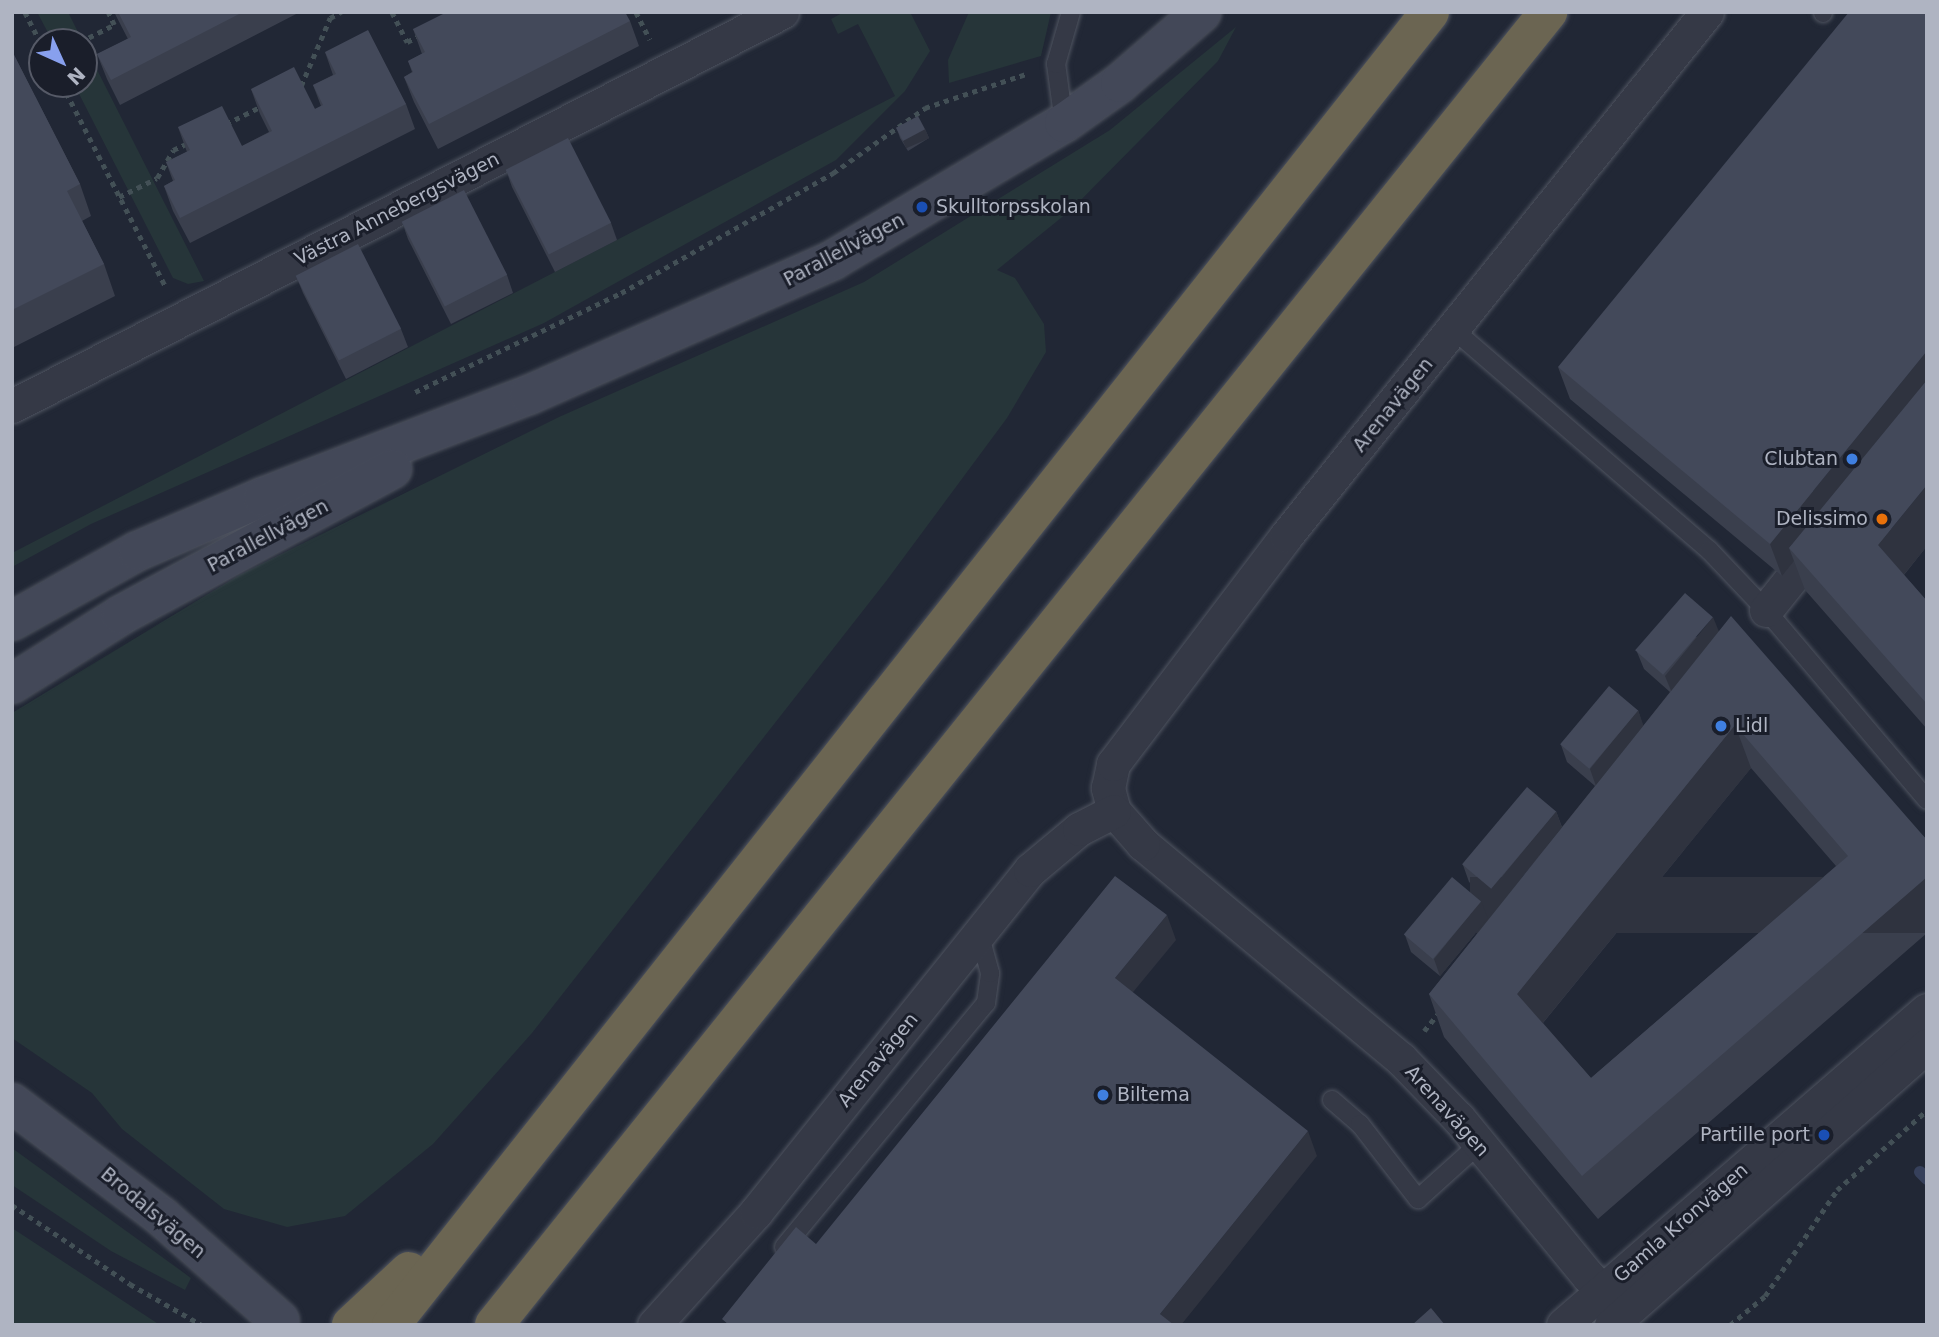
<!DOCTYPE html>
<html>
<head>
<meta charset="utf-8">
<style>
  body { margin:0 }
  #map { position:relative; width:1939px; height:1337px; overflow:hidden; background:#212735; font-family:"DejaVu Sans",sans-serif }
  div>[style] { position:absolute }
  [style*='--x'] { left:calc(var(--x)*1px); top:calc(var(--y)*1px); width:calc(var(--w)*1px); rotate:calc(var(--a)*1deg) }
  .green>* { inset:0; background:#263539 }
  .stream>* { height:12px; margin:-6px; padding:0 6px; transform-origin:6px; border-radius:6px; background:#36405b }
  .path>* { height:4.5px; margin-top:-2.25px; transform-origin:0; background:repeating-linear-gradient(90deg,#435056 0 5px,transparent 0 10px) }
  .roads { filter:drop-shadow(0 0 2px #4f5460) drop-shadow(0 0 2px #4f5460) }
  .lane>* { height:18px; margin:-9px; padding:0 9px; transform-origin:9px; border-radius:9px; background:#353946 }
  .street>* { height:33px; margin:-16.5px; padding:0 16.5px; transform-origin:16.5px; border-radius:16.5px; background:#353946 }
  .secondary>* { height:38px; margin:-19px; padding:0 19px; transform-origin:19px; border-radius:19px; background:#434858 }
  .highway>* { height:38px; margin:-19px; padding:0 19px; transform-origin:19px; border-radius:19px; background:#6b6552 }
  .wall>* { inset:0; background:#3a3f4d }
  .shaded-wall>* { inset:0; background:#2f333f; transform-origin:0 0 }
  .building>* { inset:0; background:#43495a; transform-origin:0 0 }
  .dots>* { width:19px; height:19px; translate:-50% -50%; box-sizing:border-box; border:4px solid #1a1e2a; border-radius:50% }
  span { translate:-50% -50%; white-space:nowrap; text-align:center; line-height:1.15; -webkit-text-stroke:6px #1a1e2a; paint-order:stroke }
  .poi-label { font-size:19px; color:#afb4c2 }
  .left { translate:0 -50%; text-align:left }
  .right { translate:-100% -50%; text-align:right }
  .street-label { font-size:19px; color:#afb4c2 }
  .frame { position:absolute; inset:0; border:14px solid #afb4c2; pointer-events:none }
  .north { position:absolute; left:28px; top:28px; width:70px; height:70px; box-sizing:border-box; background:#1a1e2a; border:2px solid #565a67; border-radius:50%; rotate:135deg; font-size:19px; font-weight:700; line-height:28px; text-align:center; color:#afb4c2 }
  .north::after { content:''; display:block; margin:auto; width:24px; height:32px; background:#88a0ee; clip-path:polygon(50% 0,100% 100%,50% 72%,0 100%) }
</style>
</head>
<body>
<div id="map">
  <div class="green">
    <div style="clip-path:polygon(37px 12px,68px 12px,83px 42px,53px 42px)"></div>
    <div style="clip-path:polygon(844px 12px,910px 12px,930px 51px,905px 91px,836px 160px,544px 323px,91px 524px,12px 567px,12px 553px,895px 96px,858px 24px,838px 34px,831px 19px)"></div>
    <div style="clip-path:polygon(969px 12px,1051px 12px,1041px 56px,949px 83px,948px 60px)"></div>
    <div style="clip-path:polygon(1236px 27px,1218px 61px,1072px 209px,997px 270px,1015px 278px,1044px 324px,1046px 352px,1007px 418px,887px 580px,532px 1033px,433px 1144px,345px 1216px,287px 1227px,224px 1209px,122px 1129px,92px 1093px,12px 1038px,12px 713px,241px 574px,559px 417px,864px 282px,1110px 130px)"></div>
    <div style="clip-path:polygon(84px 44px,204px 281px,188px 284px,173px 278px,74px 84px,84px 84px)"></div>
    <div style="clip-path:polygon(12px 1148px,191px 1278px,185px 1290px,111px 1251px,12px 1185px)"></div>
    <div style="clip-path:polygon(12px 1228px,134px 1308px,160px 1325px,12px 1325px)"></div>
  </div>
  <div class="stream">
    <div style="--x:1920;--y:1172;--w:10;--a:45"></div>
  </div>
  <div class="path">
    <div style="--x:25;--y:12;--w:37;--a:63"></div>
    <div style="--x:392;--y:12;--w:34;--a:63"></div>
    <div style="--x:407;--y:42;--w:13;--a:-27"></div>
    <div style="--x:636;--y:12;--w:31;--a:63"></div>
    <div style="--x:80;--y:42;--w:38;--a:-27"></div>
    <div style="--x:114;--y:25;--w:14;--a:-115"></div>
    <div style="--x:62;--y:84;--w:228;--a:62.9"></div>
    <div style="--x:301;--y:86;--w:74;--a:-66.9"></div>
    <div style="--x:330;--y:18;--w:13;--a:-29"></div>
    <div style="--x:226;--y:124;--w:40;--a:-26.6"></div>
    <div style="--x:119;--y:197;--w:42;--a:-26.6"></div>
    <div style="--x:157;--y:178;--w:32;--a:-60"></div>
    <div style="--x:173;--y:150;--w:19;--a:-25"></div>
    <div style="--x:415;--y:392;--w:229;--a:-25.7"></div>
    <div style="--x:621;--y:293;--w:244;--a:-29.5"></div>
    <div style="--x:833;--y:173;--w:113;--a:-35.2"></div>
    <div style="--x:925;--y:108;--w:107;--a:-18.6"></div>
    <div style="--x:1424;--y:1031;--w:22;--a:-51"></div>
    <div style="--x:12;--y:1205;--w:142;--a:33.8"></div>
    <div style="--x:130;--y:1284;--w:83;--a:29.7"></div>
    <div style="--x:1730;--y:1325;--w:45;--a:-39.6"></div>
    <div style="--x:1765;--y:1296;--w:128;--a:-55.8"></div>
    <div style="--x:1837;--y:1190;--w:120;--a:-41.6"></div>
  </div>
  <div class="roads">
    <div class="lane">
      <div style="--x:1823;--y:12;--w:1;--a:90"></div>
      <div style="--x:1064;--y:123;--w:60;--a:-97.7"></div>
      <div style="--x:1056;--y:64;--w:54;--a:-73.9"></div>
      <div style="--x:1454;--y:330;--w:337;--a:40.8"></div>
      <div style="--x:1709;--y:550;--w:83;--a:46.5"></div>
      <div style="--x:1766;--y:610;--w:249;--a:49.7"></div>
      <div style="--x:1332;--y:1100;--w:37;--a:41"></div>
      <div style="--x:1360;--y:1124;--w:95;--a:52.3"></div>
      <div style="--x:1418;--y:1199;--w:82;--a:-42"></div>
      <div style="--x:784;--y:1247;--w:317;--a:-50.4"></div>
      <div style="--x:986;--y:1003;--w:30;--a:-82"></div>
      <div style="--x:990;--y:973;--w:41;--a:-105.4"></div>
    </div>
    <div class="street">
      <div style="--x:12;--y:406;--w:865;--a:-27.1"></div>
      <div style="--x:1766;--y:610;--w:96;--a:-51.3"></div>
      <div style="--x:1625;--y:1312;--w:52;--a:-135.8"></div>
      <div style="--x:1588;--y:1276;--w:205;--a:-129.4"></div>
      <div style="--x:1458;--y:1118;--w:82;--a:-134"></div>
      <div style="--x:1401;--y:1059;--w:336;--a:-140.2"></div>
      <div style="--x:1143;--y:844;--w:44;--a:-131.3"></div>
      <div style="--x:1114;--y:811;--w:24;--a:-105"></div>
      <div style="--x:1108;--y:788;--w:25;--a:-78"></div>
      <div style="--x:1113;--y:764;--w:286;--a:-52.8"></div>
      <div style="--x:1286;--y:536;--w:672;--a:-51.22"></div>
      <div style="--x:654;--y:1325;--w:152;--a:-47.9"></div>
      <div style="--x:756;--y:1212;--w:438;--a:-51.3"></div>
      <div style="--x:1030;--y:870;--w:64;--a:-39.9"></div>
      <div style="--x:1079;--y:829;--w:39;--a:-27"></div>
      <div style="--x:1563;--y:1325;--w:481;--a:-40.9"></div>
      <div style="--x:1611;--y:1325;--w:422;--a:-41.5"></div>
    </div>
    <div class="secondary">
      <div style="--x:12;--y:621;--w:144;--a:-29.1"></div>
      <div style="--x:138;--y:551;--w:136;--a:-23.4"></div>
      <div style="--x:263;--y:497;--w:285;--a:-21"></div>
      <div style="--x:529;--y:395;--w:333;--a:-23.9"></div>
      <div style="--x:833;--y:260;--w:269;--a:-30.7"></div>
      <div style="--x:1064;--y:123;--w:69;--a:-35.5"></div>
      <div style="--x:1120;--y:83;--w:108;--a:-40.9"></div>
      <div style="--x:12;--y:684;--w:129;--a:-32.3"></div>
      <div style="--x:121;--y:615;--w:308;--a:-28.3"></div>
      <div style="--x:12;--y:1103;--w:188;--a:37.2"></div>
      <div style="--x:162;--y:1217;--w:157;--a:41.4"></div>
    </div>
    <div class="highway">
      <div style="--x:351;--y:1325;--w:79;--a:-43"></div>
      <div style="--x:391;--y:1325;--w:1674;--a:-51.64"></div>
      <div style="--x:494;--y:1325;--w:1684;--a:-51.24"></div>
    </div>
  </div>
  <div class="wall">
    <div style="clip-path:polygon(114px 12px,174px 12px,175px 14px,178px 12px,300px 12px,120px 105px,107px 79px,97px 54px,128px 39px)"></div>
    <div style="clip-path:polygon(630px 21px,639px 46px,438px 149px,414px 102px,404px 77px,412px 72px,408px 61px,422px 54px,413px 29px)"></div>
    <div style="clip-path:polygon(12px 51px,80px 184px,91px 216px,82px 221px,104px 264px,115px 296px,12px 348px)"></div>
    <div style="clip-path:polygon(325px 52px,406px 104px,415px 129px,190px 243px,173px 211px,164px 186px,173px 181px,166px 162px,187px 152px,178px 127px,242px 146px,269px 132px,260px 114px,251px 89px,315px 109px,321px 106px,313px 85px,333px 75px)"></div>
    <div style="clip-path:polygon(897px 129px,925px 129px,929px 138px,908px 151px,900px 138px)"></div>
    <div style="clip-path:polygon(506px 170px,611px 223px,617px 240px,555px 272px,512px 187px)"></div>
    <div style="clip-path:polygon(402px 222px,507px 275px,513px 293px,451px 324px,408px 239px)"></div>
    <div style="clip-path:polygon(296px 276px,401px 329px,408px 347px,346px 379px,303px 293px)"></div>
    <div style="clip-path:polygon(1558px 367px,1927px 546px,1904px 575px,1927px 601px,1927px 729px,1805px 590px,1794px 561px,1782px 576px,1570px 399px)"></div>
    <div style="clip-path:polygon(evenodd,1719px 631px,1927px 840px,1927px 933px,1598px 1219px,1444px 1037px,1429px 994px,1540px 855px,1498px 906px,1469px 882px,1463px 865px,1556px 811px,1562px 827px,1595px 786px,1567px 762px,1561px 745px,1638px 710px,1643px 726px,1670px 692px,1644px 669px,1637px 652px,1719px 631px,1751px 768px,1836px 866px,1591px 1078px,1543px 1023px,1751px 768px)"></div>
    <div style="clip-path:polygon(1481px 901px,1488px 918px,1440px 976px,1411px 952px,1405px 935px)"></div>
  </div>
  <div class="shaded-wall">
    <div style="left:925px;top:129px;width:10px;height:25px;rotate:66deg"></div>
    <div style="clip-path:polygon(1927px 351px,1927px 397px,1789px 548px,1794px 561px,1782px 576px,1770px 544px)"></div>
    <div style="clip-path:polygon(1927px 485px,1927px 546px,1893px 588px,1878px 545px)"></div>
    <div style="clip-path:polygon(1713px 617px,1720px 634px,1672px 693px,1665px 676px)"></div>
    <div style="clip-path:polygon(1638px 710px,1644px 727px,1596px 786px,1590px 769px)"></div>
    <div style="clip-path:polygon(1735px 725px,1751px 768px,1532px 1036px,1517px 994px)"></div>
    <div style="clip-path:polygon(1556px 811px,1562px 828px,1498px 906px,1492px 889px)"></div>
    <div style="left:1927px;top:877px;width:56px;height:457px;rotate:90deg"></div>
    <div style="clip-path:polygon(1481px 901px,1488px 918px,1440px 976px,1434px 959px)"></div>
    <div style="clip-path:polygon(1167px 915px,1176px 940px,1124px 1003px,1115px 978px)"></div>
    <div style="clip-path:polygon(1308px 1131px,1317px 1156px,1181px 1325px,1165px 1325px,1160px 1314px)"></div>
  </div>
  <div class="building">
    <div style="clip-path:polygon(118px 12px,174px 12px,175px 14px,178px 12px,243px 12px,111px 80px,97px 54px,131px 37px)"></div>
    <div style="clip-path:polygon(447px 12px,625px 12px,630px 21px,429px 124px,404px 77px,413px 72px,408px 61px,425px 52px,413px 29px)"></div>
    <div style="clip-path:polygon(1849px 12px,1927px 12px,1927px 351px,1770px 544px,1558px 367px)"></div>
    <div style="clip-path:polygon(368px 30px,406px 104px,180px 218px,164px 186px,175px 180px,166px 162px,190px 150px,178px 127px,222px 106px,242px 146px,272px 131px,251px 89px,294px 67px,315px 109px,323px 105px,313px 85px,336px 74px,325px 52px)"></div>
    <div style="clip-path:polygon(12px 51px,80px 184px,67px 191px,104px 264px,12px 310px)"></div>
    <div style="left:918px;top:116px;width:15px;height:25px;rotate:62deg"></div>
    <div style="left:568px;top:138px;width:95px;height:70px;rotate:63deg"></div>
    <div style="left:464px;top:190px;width:95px;height:70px;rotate:63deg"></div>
    <div style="left:358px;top:244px;width:95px;height:70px;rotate:63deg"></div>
    <div style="clip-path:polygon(1927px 380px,1927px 485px,1878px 545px,1927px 601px,1927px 704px,1789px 548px)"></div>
    <div style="left:1685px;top:593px;width:37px;height:76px;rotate:41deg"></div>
    <div style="clip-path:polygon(evenodd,1731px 616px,1927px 840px,1927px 877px,1582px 1176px,1429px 994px,1731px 616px,1735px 725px,1848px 856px,1591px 1078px,1517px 994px,1735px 725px)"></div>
    <div style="left:1609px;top:686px;width:38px;height:76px;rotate:40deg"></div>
    <div style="left:1527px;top:787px;width:38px;height:101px;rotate:40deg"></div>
    <div style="clip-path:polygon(1115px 876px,1167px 915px,1115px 978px,1308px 1131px,1160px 1314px,1174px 1325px,729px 1325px,722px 1319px,796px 1227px,816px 1244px)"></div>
    <div style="left:1452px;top:877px;width:38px;height:75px;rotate:40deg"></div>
    <div style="clip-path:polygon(1431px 1308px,1445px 1325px,1412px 1325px)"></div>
  </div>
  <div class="dots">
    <div style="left:922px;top:207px;background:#1a4fb4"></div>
    <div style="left:1852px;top:459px;background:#3f7fe0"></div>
    <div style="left:1882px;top:519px;background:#e8710a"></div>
    <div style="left:1721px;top:726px;background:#3f7fe0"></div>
    <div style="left:1103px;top:1095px;background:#3f7fe0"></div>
    <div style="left:1824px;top:1135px;background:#1a4fb4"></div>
  </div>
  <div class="poi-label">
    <span class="left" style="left:936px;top:207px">Skulltorpsskolan</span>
    <span class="right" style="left:1838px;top:459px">Clubtan</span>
    <span class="right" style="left:1868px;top:519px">Delissimo</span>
    <span class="left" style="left:1735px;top:726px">Lidl</span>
    <span class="left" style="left:1117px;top:1095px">Biltema</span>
    <span class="right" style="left:1810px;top:1135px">Partille port</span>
  </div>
  <div class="street-label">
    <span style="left:397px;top:209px;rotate:-27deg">Västra Annebergsvägen</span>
    <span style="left:844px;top:250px;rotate:-28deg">Parallellvägen</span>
    <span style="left:1393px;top:405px;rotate:-51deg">Arenavägen</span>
    <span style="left:268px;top:536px;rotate:-28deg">Parallellvägen</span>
    <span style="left:878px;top:1060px;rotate:-51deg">Arenavägen</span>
    <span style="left:1447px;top:1111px;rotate:48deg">Arenavägen</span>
    <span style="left:153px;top:1213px;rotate:40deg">Brodalsvägen</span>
    <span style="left:1681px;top:1223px;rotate:-41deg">Gamla Kronvägen</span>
  </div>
  <div class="frame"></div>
  <div class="north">N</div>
</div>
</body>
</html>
